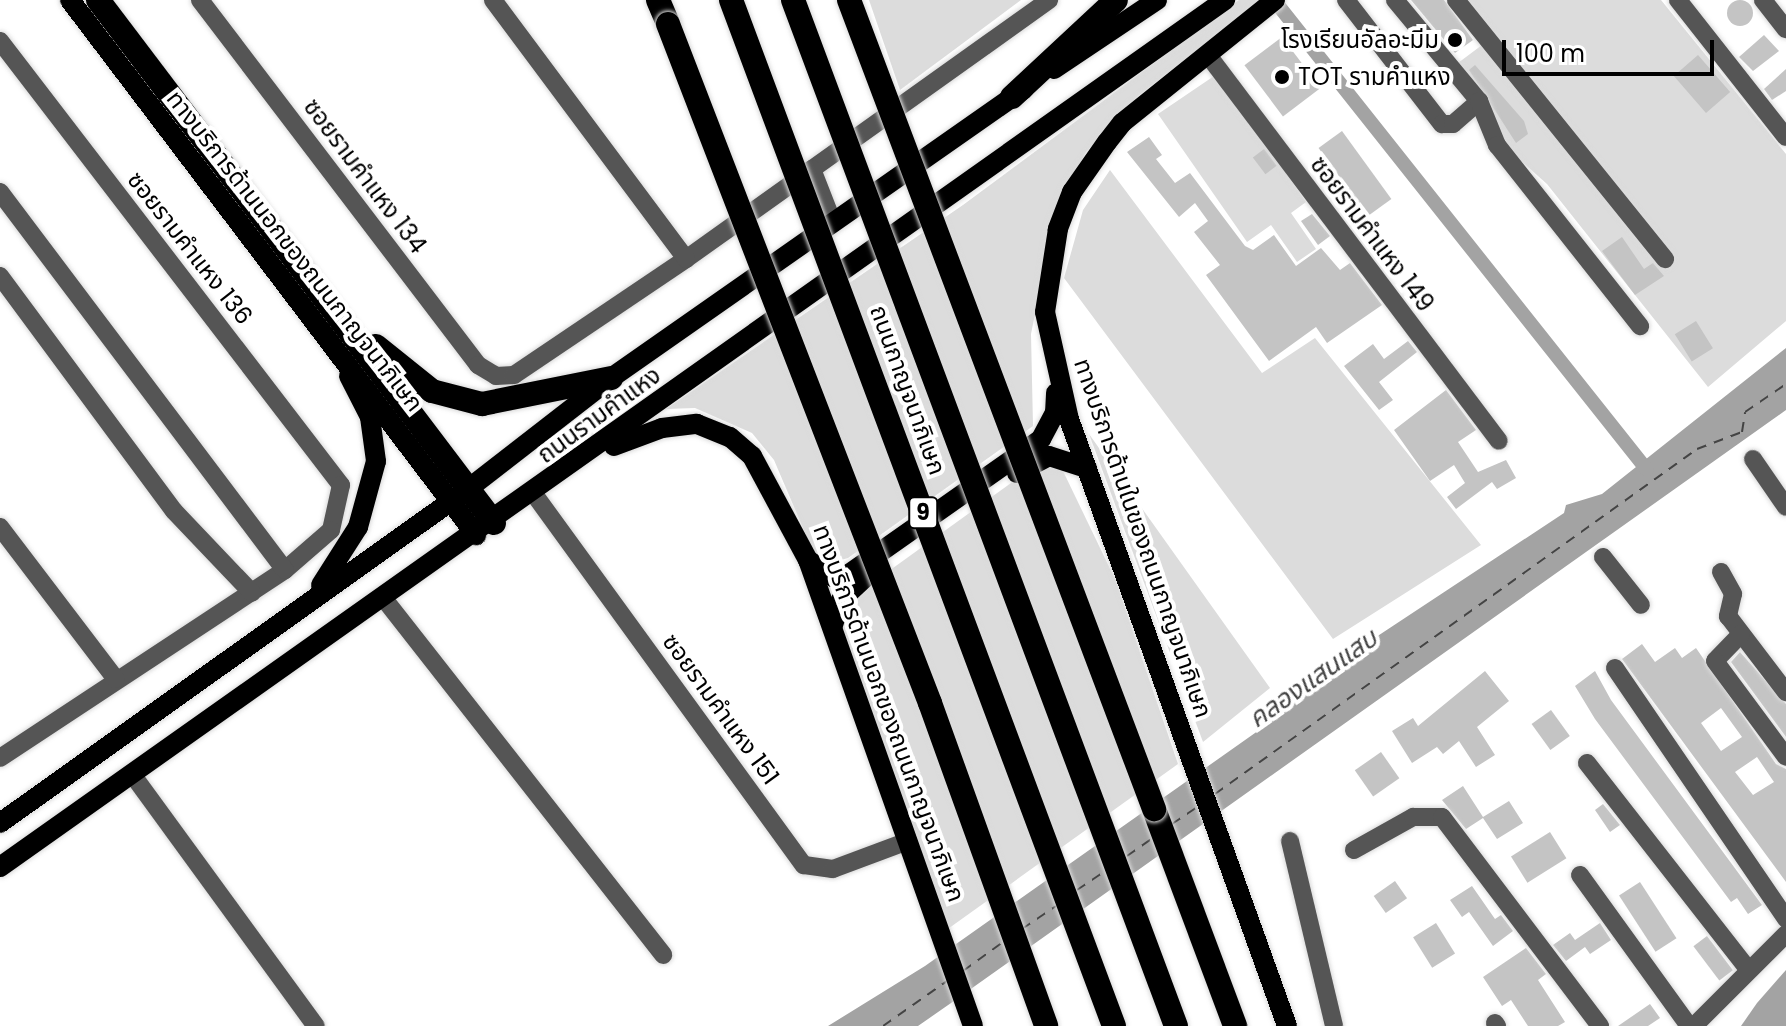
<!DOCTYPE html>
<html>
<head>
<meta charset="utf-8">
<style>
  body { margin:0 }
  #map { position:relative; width:1786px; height:1026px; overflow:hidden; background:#fff; font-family:Poppins,"Noto Sans Thai",sans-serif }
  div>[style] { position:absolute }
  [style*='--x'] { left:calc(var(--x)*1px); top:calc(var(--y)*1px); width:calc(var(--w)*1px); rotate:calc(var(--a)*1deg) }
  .green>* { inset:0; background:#dcdcdc }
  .water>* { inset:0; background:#a3a3a3 }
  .canal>* { height:14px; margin:-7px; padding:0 7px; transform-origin:7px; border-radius:7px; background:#a3a3a3 }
  .ferry>* { height:2px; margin-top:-1px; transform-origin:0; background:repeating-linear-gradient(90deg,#444 0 10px,transparent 0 18px) }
  .building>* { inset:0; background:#c4c4c4; transform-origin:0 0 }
  .round { border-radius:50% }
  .roads { filter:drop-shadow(0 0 2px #dbdbdb) drop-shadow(0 0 2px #dbdbdb) }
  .minor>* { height:18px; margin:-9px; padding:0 9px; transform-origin:9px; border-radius:9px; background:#555 }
  .major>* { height:20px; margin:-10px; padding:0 10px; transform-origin:10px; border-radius:10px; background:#000 }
  .highway>* { height:24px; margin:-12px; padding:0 12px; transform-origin:12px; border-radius:12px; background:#000 }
  .bridges { filter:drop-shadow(0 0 2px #dbdbdb) drop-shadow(0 0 2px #dbdbdb) }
  .highway-bridge>* { height:24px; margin:-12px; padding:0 12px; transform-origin:12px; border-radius:12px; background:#000 }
  .dots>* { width:22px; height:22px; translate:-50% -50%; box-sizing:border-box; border:4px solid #fff; border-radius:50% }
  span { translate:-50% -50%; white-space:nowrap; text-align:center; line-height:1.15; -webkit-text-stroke:8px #fff; paint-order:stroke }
  .shield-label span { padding:2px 6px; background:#fff; border:2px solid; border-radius:6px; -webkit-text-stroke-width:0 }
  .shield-label { font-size:22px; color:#000; font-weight:700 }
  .poi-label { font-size:24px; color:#000 }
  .right { translate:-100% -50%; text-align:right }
  .left { translate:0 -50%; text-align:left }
  .street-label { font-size:24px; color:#000 }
  .water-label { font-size:26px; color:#444; font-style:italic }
  .scale { position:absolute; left:1502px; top:40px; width:212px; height:36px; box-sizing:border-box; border:4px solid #000; border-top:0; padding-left:10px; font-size:24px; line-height:28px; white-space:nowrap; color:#000; -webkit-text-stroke:6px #fff; paint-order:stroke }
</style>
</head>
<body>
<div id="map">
  <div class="green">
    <div style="clip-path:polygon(869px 0,1021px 0,900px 90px)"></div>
    <div style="clip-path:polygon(1239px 0,1261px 0,1138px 96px,1086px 152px,1056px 209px,1031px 334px,1033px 426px,848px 558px,830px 563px,812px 549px,774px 460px,752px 433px,695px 408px,666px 409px,963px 205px)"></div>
    <div style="clip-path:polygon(1461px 0,1661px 0,1786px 154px,1786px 321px,1708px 387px,1547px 184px,1501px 143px,1458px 63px,1490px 39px)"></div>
    <div style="clip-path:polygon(1217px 74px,1306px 202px,1291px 213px,1316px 249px,1297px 262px,1271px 225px,1247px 242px,1158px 114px)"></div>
    <div style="clip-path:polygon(1110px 170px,1262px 373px,1315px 338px,1481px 545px,1333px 639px,1064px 278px,1083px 210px)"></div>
    <div style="clip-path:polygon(1089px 434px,1270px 688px,1203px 742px)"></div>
    <div style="clip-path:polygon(1051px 463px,1063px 471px,1115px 579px,1178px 764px,945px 931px,840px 623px,850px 599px,1036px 465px)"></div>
  </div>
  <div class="water">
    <div style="clip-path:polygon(1786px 348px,1786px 410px,951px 1003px,918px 1026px,828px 1026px,925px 966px,1255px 733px,1364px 645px,1564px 513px,1566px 505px,1602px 494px)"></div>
    <div style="clip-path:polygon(1786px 970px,1786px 1026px,1741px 1026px,1757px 1003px)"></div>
  </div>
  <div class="canal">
    <div style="--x:1274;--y:0;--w:600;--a:51.56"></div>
  </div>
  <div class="ferry">
    <div style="--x:1215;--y:794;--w:593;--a:-35.59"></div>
    <div style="--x:1697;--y:449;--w:48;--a:-20.7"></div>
    <div style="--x:1742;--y:432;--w:20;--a:-81"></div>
    <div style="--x:1745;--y:412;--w:50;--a:-34.3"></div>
    <div style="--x:1172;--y:824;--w:30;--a:-34"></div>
    <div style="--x:1127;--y:856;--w:33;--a:-35"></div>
    <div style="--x:1077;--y:890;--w:34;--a:-34"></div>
    <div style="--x:1022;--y:929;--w:41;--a:-34.1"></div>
    <div style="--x:963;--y:971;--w:49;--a:-35.9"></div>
    <div style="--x:883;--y:1026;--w:78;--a:-35.1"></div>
  </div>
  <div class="building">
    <div style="clip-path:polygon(1411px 0,1444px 0,1473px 40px,1455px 53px)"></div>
    <div class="round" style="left:1727px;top:0;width:26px;height:26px"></div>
    <div style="clip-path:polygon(1764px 35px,1779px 51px,1753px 71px,1739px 57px)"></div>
    <div style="left:1282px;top:37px;width:64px;height:47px;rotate:53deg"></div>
    <div style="left:1698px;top:55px;width:49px;height:32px;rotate:49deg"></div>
    <div style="clip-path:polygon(1475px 65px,1524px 121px,1528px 134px,1516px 143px,1469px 70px)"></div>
    <div style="clip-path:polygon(1786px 69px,1786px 91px,1772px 100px,1764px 89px)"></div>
    <div style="left:1342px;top:131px;width:84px;height:29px;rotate:54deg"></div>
    <div style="clip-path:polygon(1149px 137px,1162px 155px,1156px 159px,1175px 183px,1190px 173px,1245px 246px,1253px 250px,1274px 235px,1296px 266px,1321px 248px,1340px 270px,1350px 263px,1382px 305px,1327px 343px,1316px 327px,1269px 361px,1206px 275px,1220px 265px,1194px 232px,1208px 221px,1195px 203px,1179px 217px,1127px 152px)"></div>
    <div style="left:1264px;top:149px;width:21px;height:14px;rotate:53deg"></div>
    <div style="clip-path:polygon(1312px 214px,1330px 236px,1318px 245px,1301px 221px)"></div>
    <div style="clip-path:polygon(1622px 237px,1644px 269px,1653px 263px,1664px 276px,1635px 295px,1602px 251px)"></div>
    <div style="left:1696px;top:321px;width:32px;height:25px;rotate:58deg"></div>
    <div style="clip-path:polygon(1408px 341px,1417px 352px,1379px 382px,1393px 400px,1379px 410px,1344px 366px,1373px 344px,1384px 359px)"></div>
    <div style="clip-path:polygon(1446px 390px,1476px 430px,1458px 442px,1478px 472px,1506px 460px,1516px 478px,1497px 489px,1492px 482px,1456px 509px,1447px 497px,1465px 483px,1454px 465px,1430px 481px,1394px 430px)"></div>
    <div style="clip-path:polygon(evenodd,1642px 644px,1655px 662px,1675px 648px,1682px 658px,1696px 648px,1776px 764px,1786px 769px,1786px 882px,1622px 659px,1642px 644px,1721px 708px,1742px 737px,1721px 751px,1701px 723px,1721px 708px,1642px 644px,1757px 757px,1774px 782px,1753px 795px,1735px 772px,1757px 757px)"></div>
    <div style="clip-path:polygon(1740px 652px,1786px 704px,1786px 737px,1731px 662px)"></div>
    <div style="clip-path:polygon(1485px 671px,1509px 701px,1477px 727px,1495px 755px,1476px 767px,1459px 741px,1443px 754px,1437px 747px,1412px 763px,1392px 731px,1413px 718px,1418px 726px)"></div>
    <div style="clip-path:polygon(1595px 671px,1611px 700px,1762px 905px,1748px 914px,1737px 898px,1731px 902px,1595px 719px,1575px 686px)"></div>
    <div style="left:1551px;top:710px;width:32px;height:24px;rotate:54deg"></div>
    <div style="left:1381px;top:752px;width:32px;height:32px;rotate:55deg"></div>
    <div style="clip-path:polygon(1463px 786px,1483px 817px,1509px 801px,1523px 823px,1497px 839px,1483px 818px,1466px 829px,1442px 800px)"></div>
    <div style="clip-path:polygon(1603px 804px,1620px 825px,1610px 832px,1595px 810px)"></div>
    <div style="left:1550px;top:832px;width:31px;height:46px;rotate:58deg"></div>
    <div style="left:1395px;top:881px;width:21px;height:26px;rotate:55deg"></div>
    <div style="left:1640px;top:882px;width:67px;height:25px;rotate:57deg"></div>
    <div style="clip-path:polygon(1472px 886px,1495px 919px,1501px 915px,1513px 931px,1493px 946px,1469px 912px,1462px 917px,1450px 900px)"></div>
    <div style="left:1436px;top:923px;width:36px;height:27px;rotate:58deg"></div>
    <div style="clip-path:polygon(1600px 923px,1611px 940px,1590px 954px,1585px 947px,1566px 961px,1553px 945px,1570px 933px,1575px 940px)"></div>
    <div style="left:1707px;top:936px;width:43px;height:17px;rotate:53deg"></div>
    <div style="clip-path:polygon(1526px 948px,1546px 974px,1538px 980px,1565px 1022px,1558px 1026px,1528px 1026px,1511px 1000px,1502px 1006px,1483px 977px)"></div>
    <div style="clip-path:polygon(1650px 1004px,1660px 1018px,1648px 1026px,1618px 1026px)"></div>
  </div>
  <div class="roads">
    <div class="minor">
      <div style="--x:200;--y:0;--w:459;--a:52.7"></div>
      <div style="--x:478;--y:365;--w:21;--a:31"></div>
      <div style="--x:496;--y:376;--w:18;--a:-3"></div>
      <div style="--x:514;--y:375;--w:207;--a:-34"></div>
      <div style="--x:686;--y:259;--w:446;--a:-35.5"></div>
      <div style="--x:493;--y:0;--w:323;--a:53.3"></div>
      <div style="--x:1346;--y:0;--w:157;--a:52.3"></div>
      <div style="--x:1442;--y:124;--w:11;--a:0"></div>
      <div style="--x:1453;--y:124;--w:35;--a:-41"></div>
      <div style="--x:1395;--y:0;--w:131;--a:50.3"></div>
      <div style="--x:1479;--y:101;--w:48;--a:67.8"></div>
      <div style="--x:1497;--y:145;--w:231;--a:51.7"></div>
      <div style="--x:1456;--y:0;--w:333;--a:51.1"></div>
      <div style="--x:1678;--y:0;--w:174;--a:51.8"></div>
      <div style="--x:1763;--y:0;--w:37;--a:52"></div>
      <div style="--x:0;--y:41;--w:560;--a:52.48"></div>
      <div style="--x:341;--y:485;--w:46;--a:102.5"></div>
      <div style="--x:331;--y:530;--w:61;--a:139"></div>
      <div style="--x:285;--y:570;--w:341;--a:146.6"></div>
      <div style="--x:1208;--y:55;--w:483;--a:53"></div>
      <div style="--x:812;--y:169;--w:58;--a:68.7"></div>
      <div style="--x:0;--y:192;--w:473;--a:53"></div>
      <div style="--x:0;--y:276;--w:292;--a:53.5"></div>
      <div style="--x:174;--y:511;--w:113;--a:46.4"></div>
      <div style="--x:1753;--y:459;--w:58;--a:55.5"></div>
      <div style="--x:534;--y:494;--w:459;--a:54"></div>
      <div style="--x:804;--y:865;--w:29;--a:8"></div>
      <div style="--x:833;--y:869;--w:80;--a:-20.5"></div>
      <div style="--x:0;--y:527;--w:191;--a:52.7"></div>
      <div style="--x:1603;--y:557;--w:61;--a:51.6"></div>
      <div style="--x:1721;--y:572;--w:25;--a:61"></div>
      <div style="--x:1733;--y:594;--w:23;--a:103"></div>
      <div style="--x:1728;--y:616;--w:96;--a:52.7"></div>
      <div style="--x:385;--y:600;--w:451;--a:51.9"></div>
      <div style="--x:1741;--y:634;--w:37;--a:134"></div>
      <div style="--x:1715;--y:661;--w:119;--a:53.5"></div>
      <div style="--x:1615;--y:668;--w:304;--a:55.7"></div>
      <div style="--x:1587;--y:763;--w:261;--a:52"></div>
      <div style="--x:132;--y:774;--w:312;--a:53.9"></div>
      <div style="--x:1290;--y:841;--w:190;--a:76.6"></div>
      <div style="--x:1354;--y:850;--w:68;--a:-29.2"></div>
      <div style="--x:1413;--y:817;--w:29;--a:0"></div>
      <div style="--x:1442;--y:817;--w:262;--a:52.9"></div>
      <div style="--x:1580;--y:875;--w:186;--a:54.2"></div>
      <div style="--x:1495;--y:1023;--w:4;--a:56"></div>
      <div style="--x:1694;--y:1026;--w:130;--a:-45"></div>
    </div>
    <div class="major">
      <div style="--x:70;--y:0;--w:672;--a:52.81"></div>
      <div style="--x:1275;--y:0;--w:196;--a:141.2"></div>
      <div style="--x:1122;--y:123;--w:24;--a:128"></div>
      <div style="--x:1107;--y:142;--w:61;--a:125"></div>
      <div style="--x:1072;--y:192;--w:40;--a:111"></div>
      <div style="--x:1058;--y:229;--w:84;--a:98.9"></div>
      <div style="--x:1045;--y:312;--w:110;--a:77.4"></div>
      <div style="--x:1069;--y:419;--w:645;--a:70.24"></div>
      <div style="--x:1054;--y:69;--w:124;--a:-33.8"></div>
      <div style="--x:614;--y:446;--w:51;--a:-20.6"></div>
      <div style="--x:662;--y:428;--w:35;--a:-7"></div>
      <div style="--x:697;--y:424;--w:35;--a:22"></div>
      <div style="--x:730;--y:437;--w:29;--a:41"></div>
      <div style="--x:752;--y:456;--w:118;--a:61.7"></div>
      <div style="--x:808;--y:560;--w:494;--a:70.5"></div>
      <div style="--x:1017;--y:473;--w:36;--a:-28"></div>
      <div style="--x:1049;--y:456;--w:40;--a:18"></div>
      <div style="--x:808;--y:560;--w:32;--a:34"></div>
      <div style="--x:835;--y:578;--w:15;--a:-16"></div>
      <div style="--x:849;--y:574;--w:235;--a:-35.1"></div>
      <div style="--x:1041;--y:439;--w:30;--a:-62"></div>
      <div style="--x:1055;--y:413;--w:20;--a:-87"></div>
      <div style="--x:321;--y:585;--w:69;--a:-57.5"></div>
      <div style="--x:358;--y:527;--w:68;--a:-74.7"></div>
      <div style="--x:376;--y:461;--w:44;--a:-97.8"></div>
      <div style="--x:370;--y:417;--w:46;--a:-117.1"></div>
      <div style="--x:833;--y:625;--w:26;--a:-72"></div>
      <div style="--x:841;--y:600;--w:41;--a:-43"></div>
      <div style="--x:0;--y:823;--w:575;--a:-35.51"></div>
      <div style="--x:468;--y:489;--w:181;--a:-37.8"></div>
      <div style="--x:611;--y:378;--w:504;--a:-34.98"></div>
      <div style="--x:0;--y:867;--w:1501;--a:-35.29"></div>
    </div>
    <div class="highway">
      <div style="--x:98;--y:0;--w:656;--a:52.87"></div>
      <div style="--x:658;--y:0;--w:26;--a:67"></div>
      <div style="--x:1012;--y:97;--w:142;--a:-43"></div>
      <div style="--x:376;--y:346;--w:72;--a:38.8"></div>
      <div style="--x:432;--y:391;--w:52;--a:14.6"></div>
      <div style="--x:482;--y:404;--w:132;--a:-11.4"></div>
      <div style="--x:1154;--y:809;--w:232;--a:69.5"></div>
    </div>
  </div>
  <div class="bridges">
    <div class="highway-bridge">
      <div style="--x:731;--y:0;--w:1095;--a:69.53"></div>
      <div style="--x:793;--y:0;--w:1095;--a:69.53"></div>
      <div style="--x:849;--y:0;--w:865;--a:69.34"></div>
      <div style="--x:668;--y:24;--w:728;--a:68.9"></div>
      <div style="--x:930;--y:703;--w:343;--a:70.2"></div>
    </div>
  </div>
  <div class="dots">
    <div style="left:1455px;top:40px;background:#000"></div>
    <div style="left:1282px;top:77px;background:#000"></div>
  </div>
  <div class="shield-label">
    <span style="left:923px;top:513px">9</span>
  </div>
  <div class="poi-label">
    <span class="right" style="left:1439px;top:40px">โรงเรียนอัลอะมีม</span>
    <span class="left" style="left:1298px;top:77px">TOT รามคำแหง</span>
  </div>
  <div class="street-label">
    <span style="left:365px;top:176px;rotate:53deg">ซอยรามคำแหง 134</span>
    <span style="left:1372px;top:234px;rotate:53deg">ซอยรามคำแหง 149</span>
    <span style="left:190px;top:248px;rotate:52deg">ซอยรามคำแหง 136</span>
    <span style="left:295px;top:251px;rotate:52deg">ทางบริการด้านนอกของถนนกาญจนาภิเษก</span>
    <span style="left:908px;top:390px;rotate:70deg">ถนนกาญจนาภิเษก</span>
    <span style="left:599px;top:415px;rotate:-36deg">ถนนรามคำแหง</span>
    <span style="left:1143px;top:538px;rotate:71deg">ทางบริการด้านในของถนนกาญจนาภิเษก</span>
    <span style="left:721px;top:709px;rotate:54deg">ซอยรามคำแหง 151</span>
    <span style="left:889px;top:713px;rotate:70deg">ทางบริการด้านนอกของถนนกาญจนาภิเษก</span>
  </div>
  <div class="water-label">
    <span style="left:1313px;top:679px;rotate:-35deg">คลองแสนแสบ</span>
  </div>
  <div class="scale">100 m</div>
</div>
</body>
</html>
